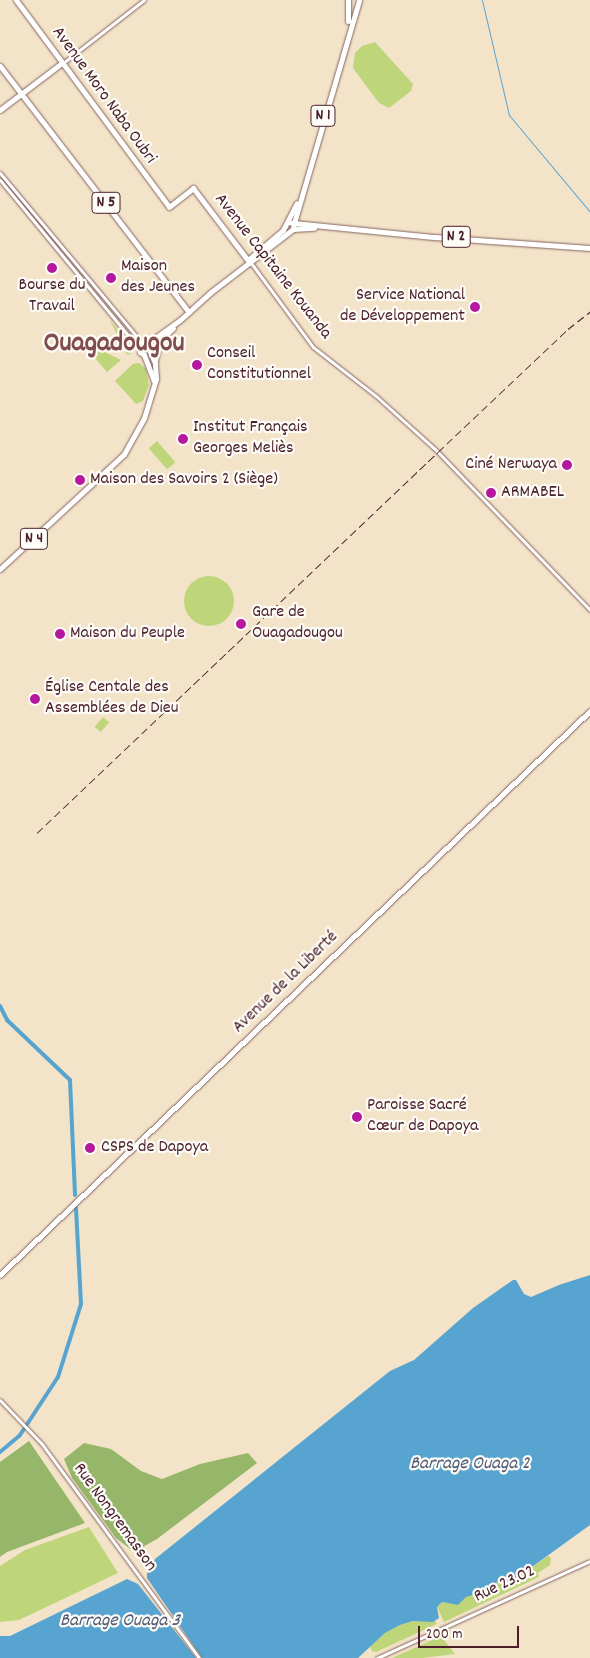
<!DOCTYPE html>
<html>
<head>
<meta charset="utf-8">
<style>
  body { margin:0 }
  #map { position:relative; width:590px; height:1658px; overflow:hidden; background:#f3e3c8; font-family:Dekko,sans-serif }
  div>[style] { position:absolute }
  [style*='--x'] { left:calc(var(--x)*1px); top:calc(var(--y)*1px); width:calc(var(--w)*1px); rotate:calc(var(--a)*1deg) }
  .green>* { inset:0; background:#bed57a; transform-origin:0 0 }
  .round { border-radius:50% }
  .forest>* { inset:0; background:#96b66a }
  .water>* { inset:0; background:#57a4d0 }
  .stream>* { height:1px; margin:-0.5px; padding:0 0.5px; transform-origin:0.5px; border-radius:0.5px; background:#57a4d0 }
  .canal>* { height:4px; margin:-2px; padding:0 2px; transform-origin:2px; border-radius:2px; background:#57a4d0 }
  .roads { filter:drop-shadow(0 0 1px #856462) drop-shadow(0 0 1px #856462) }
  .minor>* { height:3px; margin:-1.5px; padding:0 1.5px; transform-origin:1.5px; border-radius:1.5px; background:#fff }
  .major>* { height:4.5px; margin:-2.25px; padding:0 2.25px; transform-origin:2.25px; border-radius:2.25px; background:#fff }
  .highway>* { height:5px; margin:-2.5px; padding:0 2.5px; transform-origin:2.5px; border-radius:2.5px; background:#fff }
  .rail>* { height:1px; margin-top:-0.5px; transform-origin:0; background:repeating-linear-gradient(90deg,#4a1f2b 0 8px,transparent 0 12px) }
  .dots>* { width:14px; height:14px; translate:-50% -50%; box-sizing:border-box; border:2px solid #fdfcf7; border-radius:50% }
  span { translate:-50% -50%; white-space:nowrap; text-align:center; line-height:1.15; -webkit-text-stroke:4.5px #fdfcf7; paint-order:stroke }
  .shield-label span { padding:1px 4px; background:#fdfcf7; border:1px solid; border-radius:4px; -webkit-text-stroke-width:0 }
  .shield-label { font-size:16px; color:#4a1f2b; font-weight:700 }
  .street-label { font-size:18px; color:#4a1f2b }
  .poi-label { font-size:18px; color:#4a1f2b }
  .left { translate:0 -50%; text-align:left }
  .right { translate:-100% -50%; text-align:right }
  .water-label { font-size:19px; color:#505b75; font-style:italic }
  .town-label { font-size:28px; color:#814d4e; font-weight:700 }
  .scale { position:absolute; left:418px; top:1626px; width:101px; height:22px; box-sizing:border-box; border:2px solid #4a1f2b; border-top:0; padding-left:6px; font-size:15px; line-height:18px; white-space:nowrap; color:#4a1f2b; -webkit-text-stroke:4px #fdfcf7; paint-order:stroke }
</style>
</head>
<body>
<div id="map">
  <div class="green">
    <div style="clip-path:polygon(375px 42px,413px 84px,411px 91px,389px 108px,379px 103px,353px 68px,355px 53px,362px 46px)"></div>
    <div style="clip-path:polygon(110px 320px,134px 350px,128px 355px,126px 353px)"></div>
    <div style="clip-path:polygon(80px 334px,89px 344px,121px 360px,107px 372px,76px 336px)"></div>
    <div style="clip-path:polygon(139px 363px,146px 369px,149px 385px,143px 401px,136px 404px,115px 381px,133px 364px)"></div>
    <div style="left:157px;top:441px;width:28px;height:11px;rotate:49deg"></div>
    <div class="round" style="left:184px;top:576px;width:50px;height:50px"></div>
    <div style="left:103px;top:717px;width:8px;height:13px;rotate:40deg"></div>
    <div style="clip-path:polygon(89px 1527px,118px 1573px,19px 1620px,0 1622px,0 1566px,25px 1550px)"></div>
    <div style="clip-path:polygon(548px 1556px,551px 1558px,550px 1565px,538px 1573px,539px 1577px,444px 1622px,437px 1607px,442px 1602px,458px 1605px,465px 1597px,485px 1592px,499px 1580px,511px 1582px)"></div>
    <div style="clip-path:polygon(413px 1621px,435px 1621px,437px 1624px,376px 1652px,372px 1651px,370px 1647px,385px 1633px,400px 1625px)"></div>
    <div style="clip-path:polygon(441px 1636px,455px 1654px,423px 1658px,392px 1658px)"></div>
  </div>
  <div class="forest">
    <div style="clip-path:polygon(29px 1441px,85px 1523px,7px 1552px,0 1557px,0 1462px)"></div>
    <div style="clip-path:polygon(84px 1443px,111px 1449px,141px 1471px,162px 1479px,200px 1464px,248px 1453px,257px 1463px,157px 1539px,134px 1552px,116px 1538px,72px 1478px,64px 1459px)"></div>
  </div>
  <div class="water">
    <div style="clip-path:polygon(590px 1275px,590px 1525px,511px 1582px,499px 1580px,488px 1591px,466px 1597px,458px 1605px,442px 1602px,437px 1607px,439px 1618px,433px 1622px,413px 1621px,400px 1625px,385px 1633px,358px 1658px,202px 1658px,147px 1578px,147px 1571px,155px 1559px,390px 1371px,414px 1360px,473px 1308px,513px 1280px,516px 1280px,524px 1294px,531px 1297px,559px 1285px)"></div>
    <div style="clip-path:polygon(127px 1579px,138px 1584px,196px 1658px,0 1658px,0 1636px,10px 1636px)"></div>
  </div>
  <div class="stream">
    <div style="--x:482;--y:0;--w:118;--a:76.8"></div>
    <div style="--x:509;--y:115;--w:126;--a:50.1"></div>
  </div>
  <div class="canal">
    <div style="--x:0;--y:1006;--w:16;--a:63"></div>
    <div style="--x:7;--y:1020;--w:87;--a:43.6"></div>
    <div style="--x:70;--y:1080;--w:115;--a:87.5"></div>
    <div style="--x:0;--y:1452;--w:26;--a:-40"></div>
    <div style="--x:20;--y:1435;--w:69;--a:-56.8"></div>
    <div style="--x:58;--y:1377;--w:77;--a:-72.5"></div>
    <div style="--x:81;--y:1304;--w:96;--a:-93"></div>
  </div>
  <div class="roads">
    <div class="minor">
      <div style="--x:63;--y:63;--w:103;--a:-37.9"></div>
      <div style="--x:0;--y:173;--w:224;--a:50.1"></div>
      <div style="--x:0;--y:180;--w:220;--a:50.5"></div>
      <div style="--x:251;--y:263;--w:104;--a:53.6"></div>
      <div style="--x:313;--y:347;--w:80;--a:37.9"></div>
      <div style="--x:376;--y:396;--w:82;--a:42"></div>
      <div style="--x:437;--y:451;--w:221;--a:46.1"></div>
      <div style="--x:0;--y:1400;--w:61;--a:46.3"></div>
      <div style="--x:42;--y:1444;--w:265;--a:53.7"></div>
      <div style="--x:377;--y:1658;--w:234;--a:-24.5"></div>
    </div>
    <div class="major">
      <div style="--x:0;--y:110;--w:78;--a:-37.2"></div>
      <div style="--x:294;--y:223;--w:142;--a:5.7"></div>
      <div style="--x:435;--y:237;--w:155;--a:4.1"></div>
      <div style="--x:293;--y:229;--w:21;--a:-3"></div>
      <div style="--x:0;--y:1275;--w:816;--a:-43.71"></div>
    </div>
    <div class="highway">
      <div style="--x:16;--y:0;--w:257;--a:53.5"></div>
      <div style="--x:169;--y:207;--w:31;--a:-38"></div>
      <div style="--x:193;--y:188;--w:94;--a:52.8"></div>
      <div style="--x:348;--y:0;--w:21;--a:90"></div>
      <div style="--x:0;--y:66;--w:310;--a:52.5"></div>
      <div style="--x:294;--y:223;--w:232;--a:-73.7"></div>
      <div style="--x:248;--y:260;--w:46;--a:-40.6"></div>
      <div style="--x:283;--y:230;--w:30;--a:-63"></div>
      <div style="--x:150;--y:349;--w:31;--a:-42"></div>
      <div style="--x:155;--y:360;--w:20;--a:-75"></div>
      <div style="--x:154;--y:381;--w:28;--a:-111"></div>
      <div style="--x:144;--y:355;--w:5;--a:-143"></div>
      <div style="--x:140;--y:352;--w:4;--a:-76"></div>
      <div style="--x:141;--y:348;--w:48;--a:-35.7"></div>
      <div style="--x:180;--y:320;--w:42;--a:-42.1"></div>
      <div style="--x:211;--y:292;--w:103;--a:-37.5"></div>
      <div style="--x:293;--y:229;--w:6;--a:-81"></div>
      <div style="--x:294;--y:223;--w:6;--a:-171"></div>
      <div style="--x:0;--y:569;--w:169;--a:-42.8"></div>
      <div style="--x:124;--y:454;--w:41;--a:-60.9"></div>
      <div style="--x:144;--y:418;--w:41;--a:-72.9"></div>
      <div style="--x:156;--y:379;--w:16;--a:-94"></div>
      <div style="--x:155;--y:363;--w:12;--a:-114"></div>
    </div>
  </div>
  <div class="rail">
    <div style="--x:37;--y:833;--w:553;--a:-43.53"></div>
    <div style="--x:438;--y:452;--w:179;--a:-43.4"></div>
    <div style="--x:568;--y:329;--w:28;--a:-38"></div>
  </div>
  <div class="dots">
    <div style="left:52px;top:268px;background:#b5179e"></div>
    <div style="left:111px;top:278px;background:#b5179e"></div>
    <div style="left:475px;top:307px;background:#b5179e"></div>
    <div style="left:197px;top:365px;background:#b5179e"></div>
    <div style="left:183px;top:439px;background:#b5179e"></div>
    <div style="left:567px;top:465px;background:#b5179e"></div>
    <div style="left:80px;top:480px;background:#b5179e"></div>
    <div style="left:491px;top:493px;background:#b5179e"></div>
    <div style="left:241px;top:624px;background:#b5179e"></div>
    <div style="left:60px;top:634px;background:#b5179e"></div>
    <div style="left:35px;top:699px;background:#b5179e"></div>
    <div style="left:357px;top:1117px;background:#b5179e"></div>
    <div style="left:90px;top:1148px;background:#b5179e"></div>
  </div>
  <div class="shield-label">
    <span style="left:323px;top:116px">N 1</span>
    <span style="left:106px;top:203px">N 5</span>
    <span style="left:456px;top:237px">N 2</span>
    <span style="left:34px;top:539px">N 4</span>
  </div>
  <div class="street-label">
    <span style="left:103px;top:96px;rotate:54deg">Avenue Moro Naba Oubri</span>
    <span style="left:272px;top:267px;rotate:52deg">Avenue Capitaine Kouanda</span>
    <span style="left:286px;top:983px;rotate:-44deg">Avenue de la Liberté</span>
    <span style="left:114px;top:1518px;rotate:54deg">Rue Nongremasson</span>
    <span style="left:505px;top:1585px;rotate:-25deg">Rue 23.02</span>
  </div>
  <div class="poi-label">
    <span class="left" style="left:121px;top:278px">Maison<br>des Jeunes</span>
    <span style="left:52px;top:297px">Bourse du<br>Travail</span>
    <span class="right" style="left:465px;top:307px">Service National<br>de Développement</span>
    <span class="left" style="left:207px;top:365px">Conseil<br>Constitutionnel</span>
    <span class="left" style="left:193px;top:439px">Institut Français<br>Georges Meliès</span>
    <span class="right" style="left:557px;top:465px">Ciné Nerwaya</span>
    <span class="left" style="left:90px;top:480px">Maison des Savoirs 2 (Siège)</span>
    <span class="left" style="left:501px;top:493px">ARMABEL</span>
    <span class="left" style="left:252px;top:624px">Gare de<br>Ouagadougou</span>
    <span class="left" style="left:70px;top:634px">Maison du Peuple</span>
    <span class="left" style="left:45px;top:699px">Église Centale des<br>Assemblées de Dieu</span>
    <span class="left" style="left:367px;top:1117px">Paroisse Sacré<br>Cœur de Dapoya</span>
    <span class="left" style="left:101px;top:1148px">CSPS de Dapoya</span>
  </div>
  <div class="water-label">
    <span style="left:470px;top:1465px">Barrage Ouaga 2</span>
    <span style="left:120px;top:1622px">Barrage Ouaga 3</span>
  </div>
  <div class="town-label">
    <span style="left:114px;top:345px">Ouagadougou</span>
  </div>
  <div class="scale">200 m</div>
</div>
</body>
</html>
